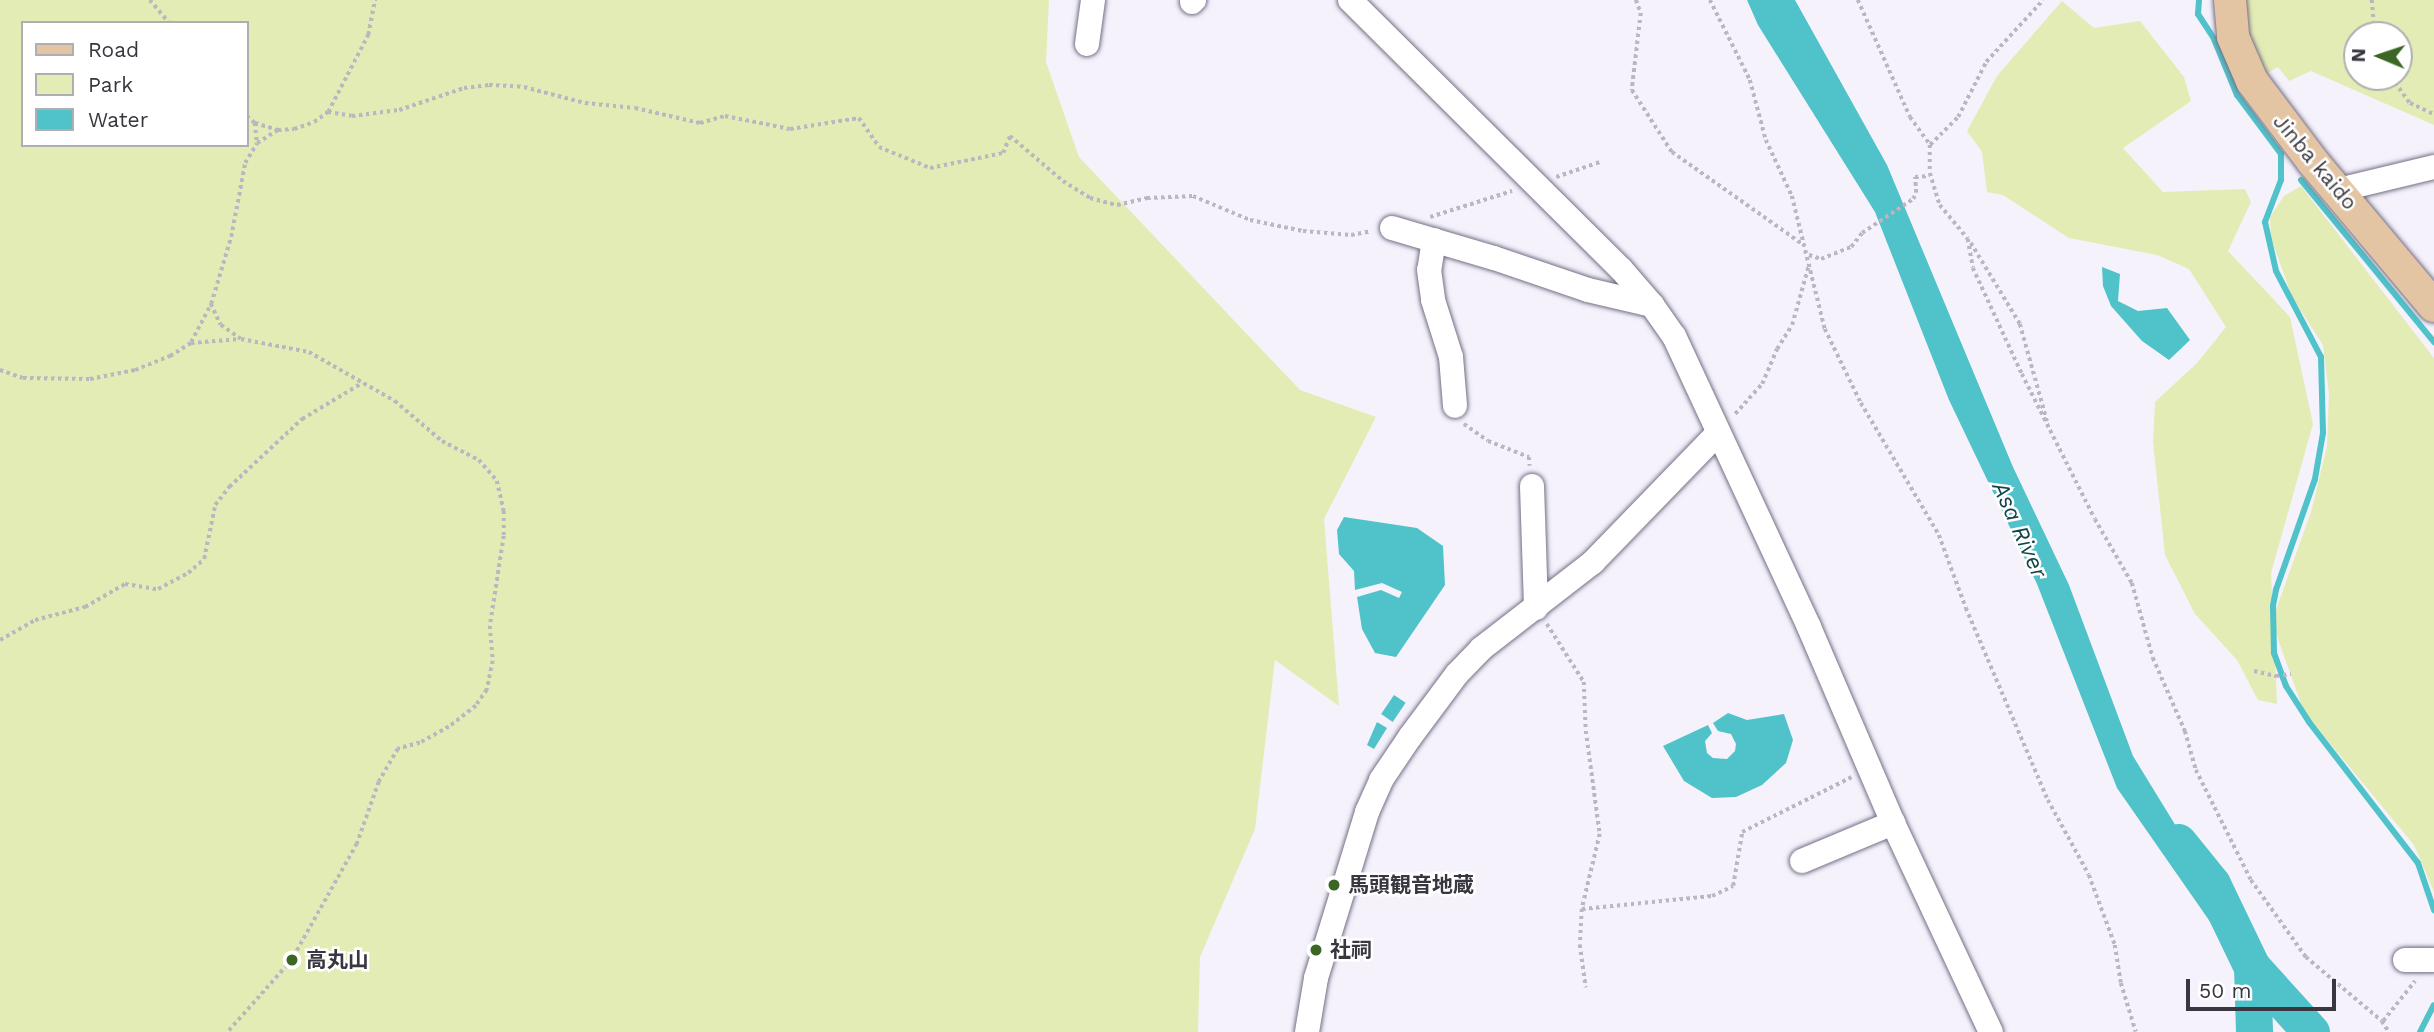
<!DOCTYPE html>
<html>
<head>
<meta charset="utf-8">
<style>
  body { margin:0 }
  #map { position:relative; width:2434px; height:1032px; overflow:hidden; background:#f5f2fc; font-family:"Work Sans","Noto Sans JP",sans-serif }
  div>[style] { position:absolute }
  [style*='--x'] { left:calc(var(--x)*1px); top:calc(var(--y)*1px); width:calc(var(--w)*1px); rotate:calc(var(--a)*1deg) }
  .green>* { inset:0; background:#e4ecb5 }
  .water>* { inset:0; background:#50c2c9; transform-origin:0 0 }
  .stream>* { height:6px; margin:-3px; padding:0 3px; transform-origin:3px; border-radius:3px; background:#50c2c9 }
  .river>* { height:37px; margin:-18.5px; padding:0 18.5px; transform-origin:18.5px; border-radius:18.5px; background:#50c2c9 }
  .path>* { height:3.5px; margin-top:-1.75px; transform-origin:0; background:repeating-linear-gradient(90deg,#bab7c1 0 3.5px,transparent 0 7px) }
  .roads { filter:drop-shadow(0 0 2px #756f85) drop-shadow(0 0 2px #756f85) }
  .minor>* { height:24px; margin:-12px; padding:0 12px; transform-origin:12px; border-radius:12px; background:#fff }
  .major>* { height:32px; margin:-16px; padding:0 16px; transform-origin:16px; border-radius:16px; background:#e3c5a3 }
  .dots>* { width:19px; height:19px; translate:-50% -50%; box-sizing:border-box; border:4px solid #fff; border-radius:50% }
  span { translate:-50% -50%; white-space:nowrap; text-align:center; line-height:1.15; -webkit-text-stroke:5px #fff; paint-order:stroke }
  .street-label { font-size:21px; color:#38363f }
  .poi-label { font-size:21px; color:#38363f; font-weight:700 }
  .left { translate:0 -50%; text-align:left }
  .water-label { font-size:23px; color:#104447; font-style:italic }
  .legend { position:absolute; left:21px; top:21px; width:228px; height:126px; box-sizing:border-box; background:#fff; border:2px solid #afafb2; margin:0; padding:9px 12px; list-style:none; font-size:21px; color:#38363f }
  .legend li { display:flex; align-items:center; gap:14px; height:35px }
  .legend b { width:35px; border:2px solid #afafb2 }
  .north { position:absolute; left:2343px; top:21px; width:70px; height:70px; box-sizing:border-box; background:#fff; border:2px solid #afafb2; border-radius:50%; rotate:272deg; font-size:19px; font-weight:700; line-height:28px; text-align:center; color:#38363f }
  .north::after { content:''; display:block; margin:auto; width:24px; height:32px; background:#3b6623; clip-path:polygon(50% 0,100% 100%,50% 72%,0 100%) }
  .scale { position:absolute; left:2186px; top:979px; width:150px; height:32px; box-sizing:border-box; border:4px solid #38363f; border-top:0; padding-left:9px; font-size:21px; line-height:24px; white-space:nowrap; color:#38363f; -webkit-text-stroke:5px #fff; paint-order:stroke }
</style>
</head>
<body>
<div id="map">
  <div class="green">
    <div style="clip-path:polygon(evenodd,0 0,1049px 0,1046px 62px,1079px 157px,1300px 390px,1376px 417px,1324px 519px,1339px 706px,1275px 660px,1255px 829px,1200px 957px,1198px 1032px,0 1032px,0 0,23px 23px,247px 23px,247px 145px,23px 145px,23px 23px)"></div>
    <div style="clip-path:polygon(evenodd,2243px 0,2434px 0,2434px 125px,2311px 71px,2289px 81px,2278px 67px,2266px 74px,2243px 22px,2243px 0,2357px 35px,2399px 35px,2399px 77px,2357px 77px,2357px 35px)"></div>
    <div style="clip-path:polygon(2062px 1px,2094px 28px,2140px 21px,2184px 77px,2191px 101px,2123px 148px,2163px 192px,2245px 189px,2251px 202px,2228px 251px,2290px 317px,2313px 424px,2271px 573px,2273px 618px,2311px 512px,2327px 446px,2329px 394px,2323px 345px,2292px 297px,2271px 238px,2270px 217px,2284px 196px,2301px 186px,2434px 358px,2434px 892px,2414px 845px,2304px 712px,2274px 628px,2277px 704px,2258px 700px,2237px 660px,2195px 614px,2165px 555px,2153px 442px,2155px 402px,2197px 363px,2226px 327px,2189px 269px,2157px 255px,2069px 238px,2003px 195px,1987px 192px,1982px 152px,1967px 131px,1997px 76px)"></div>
  </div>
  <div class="water">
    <div style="clip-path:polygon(1747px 0,1795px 0,1887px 165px,2013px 467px,2069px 585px,2133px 756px,2274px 986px,2252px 982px,2117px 788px,2037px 584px,1949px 400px,1875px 212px,1758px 25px)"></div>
    <div style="clip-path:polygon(2102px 267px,2120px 274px,2118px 301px,2138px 311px,2167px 308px,2190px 340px,2169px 360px,2142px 341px,2111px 306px,2103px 286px)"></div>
    <div style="clip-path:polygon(1344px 517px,1417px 528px,1443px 546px,1445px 585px,1396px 657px,1375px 653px,1362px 629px,1357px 597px,1381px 590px,1399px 598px,1402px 592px,1382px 583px,1355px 590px,1354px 571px,1339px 554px,1337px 530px)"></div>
    <div style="left:1394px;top:695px;width:14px;height:23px;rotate:34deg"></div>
    <div style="clip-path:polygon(1728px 713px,1747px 720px,1784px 714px,1793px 740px,1786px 763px,1762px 785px,1736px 797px,1712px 798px,1684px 781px,1663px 746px,1708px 725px,1712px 733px,1705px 741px,1707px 753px,1713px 758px,1727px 759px,1735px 751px,1736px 744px,1731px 734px,1718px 731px,1713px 723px)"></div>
    <div style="clip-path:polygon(1377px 722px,1387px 728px,1374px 749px,1367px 745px)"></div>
  </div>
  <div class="stream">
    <div style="--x:2199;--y:0;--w:14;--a:94"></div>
    <div style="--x:2198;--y:14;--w:30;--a:57"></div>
    <div style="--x:2214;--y:39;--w:61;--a:67.7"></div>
    <div style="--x:2237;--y:95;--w:74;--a:53.3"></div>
    <div style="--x:2281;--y:154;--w:26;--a:90"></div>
    <div style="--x:2281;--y:180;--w:45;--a:110.9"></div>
    <div style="--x:2265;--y:222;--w:50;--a:77.3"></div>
    <div style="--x:2276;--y:271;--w:97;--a:62.4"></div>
    <div style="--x:2321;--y:357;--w:76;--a:88.5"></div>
    <div style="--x:2323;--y:433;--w:47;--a:99.9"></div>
    <div style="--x:2315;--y:479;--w:118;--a:109.4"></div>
    <div style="--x:2276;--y:590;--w:16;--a:101"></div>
    <div style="--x:2273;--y:606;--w:47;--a:88.8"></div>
    <div style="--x:2274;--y:653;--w:35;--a:70"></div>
    <div style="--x:2286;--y:686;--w:43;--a:57.4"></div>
    <div style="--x:2309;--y:722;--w:178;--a:52.3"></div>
    <div style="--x:2418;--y:863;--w:50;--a:71.2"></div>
    <div style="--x:2301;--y:180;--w:210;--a:50.6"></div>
    <div style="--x:2420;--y:1032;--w:30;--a:-63"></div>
  </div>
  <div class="river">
    <div style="--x:2178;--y:842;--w:54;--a:51"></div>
    <div style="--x:2212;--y:884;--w:92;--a:64.3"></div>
    <div style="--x:2252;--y:967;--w:88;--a:47.8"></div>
    <div style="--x:2252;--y:967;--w:65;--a:88.2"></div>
  </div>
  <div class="path">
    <div style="--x:150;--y:0;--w:30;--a:50"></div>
    <div style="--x:1636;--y:0;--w:14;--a:69"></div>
    <div style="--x:1641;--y:13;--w:78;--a:96.7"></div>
    <div style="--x:1632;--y:90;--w:74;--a:57.2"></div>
    <div style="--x:1672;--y:152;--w:158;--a:35.2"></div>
    <div style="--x:1710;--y:0;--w:89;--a:63.4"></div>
    <div style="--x:1750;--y:80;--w:62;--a:75.1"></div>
    <div style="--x:1766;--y:140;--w:62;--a:65.1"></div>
    <div style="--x:1792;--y:196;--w:137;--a:76.1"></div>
    <div style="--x:1825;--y:329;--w:82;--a:64.1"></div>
    <div style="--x:1861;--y:403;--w:153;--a:59.4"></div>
    <div style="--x:1939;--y:535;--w:78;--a:69.7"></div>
    <div style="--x:1966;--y:608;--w:209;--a:66.9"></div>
    <div style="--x:2048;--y:800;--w:85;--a:61.3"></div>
    <div style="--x:2089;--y:875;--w:75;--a:69.6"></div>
    <div style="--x:2115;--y:945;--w:38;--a:81"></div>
    <div style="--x:2121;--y:983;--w:51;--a:73"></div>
    <div style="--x:1858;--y:0;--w:128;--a:66"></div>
    <div style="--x:1910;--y:117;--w:34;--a:54"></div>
    <div style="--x:2372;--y:0;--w:35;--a:85"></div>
    <div style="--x:2391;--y:77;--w:32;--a:54"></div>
    <div style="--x:2410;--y:103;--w:26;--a:25"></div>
    <div style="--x:328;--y:112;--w:24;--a:9"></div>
    <div style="--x:352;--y:116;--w:47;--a:-7.3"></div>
    <div style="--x:399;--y:110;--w:69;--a:-18.7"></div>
    <div style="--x:464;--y:88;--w:25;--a:-7"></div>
    <div style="--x:489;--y:85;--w:35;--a:3"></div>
    <div style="--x:524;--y:87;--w:63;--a:14.7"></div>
    <div style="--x:585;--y:103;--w:50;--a:5.7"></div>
    <div style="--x:635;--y:108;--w:67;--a:13"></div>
    <div style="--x:700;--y:123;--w:26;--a:-16"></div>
    <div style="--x:725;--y:116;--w:66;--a:11.3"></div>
    <div style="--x:790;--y:129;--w:70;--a:-9.1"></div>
    <div style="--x:859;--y:118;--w:35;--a:55"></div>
    <div style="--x:879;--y:147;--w:55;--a:22.4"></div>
    <div style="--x:930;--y:168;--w:75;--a:-11.6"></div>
    <div style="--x:1003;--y:153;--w:18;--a:-68"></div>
    <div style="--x:1010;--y:136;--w:70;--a:40.3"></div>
    <div style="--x:1063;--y:181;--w:32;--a:32"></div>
    <div style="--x:1090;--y:198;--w:28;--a:15"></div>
    <div style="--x:1117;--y:205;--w:31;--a:-13"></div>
    <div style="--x:1147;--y:198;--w:46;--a:-2.5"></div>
    <div style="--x:1193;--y:196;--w:62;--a:22.8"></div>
    <div style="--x:1250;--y:220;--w:54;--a:11.7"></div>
    <div style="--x:1303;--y:231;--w:48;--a:4.8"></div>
    <div style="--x:1351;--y:235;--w:20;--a:-11"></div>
    <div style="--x:247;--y:116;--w:11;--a:41"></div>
    <div style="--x:255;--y:123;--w:20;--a:84"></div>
    <div style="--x:255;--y:123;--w:24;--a:17"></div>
    <div style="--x:278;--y:130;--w:16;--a:-4"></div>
    <div style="--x:294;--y:129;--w:21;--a:-19"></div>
    <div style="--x:314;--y:122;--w:17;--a:-36"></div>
    <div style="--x:328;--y:112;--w:87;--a:-62.5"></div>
    <div style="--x:368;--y:35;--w:36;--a:-79"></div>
    <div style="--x:1930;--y:145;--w:28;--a:90"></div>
    <div style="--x:1930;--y:173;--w:34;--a:73"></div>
    <div style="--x:1940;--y:205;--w:44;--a:50.5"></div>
    <div style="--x:1968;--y:239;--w:29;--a:80"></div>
    <div style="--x:1973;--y:268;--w:117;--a:65.2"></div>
    <div style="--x:2022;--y:374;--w:162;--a:63.3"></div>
    <div style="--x:2095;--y:519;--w:74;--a:60"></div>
    <div style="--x:2132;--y:583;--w:78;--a:74.4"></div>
    <div style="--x:2153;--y:658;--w:80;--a:66.3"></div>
    <div style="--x:2185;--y:731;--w:41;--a:74.2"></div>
    <div style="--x:2196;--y:770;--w:123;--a:63.4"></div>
    <div style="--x:2251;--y:880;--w:95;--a:54.5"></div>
    <div style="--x:2306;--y:957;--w:99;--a:40.1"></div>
    <div style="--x:2382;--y:1021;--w:13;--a:58"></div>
    <div style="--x:1930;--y:145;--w:40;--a:-45"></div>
    <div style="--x:1958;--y:117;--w:62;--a:-63"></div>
    <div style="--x:1986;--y:62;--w:84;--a:-47.4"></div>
    <div style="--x:1556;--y:177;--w:46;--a:-18.8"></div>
    <div style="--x:1430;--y:217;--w:86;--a:-17.6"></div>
    <div style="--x:1971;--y:243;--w:95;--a:58.8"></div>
    <div style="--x:2020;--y:324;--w:101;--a:74.4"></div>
    <div style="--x:1809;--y:255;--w:13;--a:18"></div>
    <div style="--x:1821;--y:259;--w:32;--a:-22"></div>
    <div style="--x:1851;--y:247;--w:18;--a:-52"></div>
    <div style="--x:1862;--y:233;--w:61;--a:-33.7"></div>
    <div style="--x:1913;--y:199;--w:7;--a:-63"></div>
    <div style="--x:1916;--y:193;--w:16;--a:-94"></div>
    <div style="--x:1915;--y:177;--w:14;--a:-4"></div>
    <div style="--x:211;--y:304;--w:23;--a:65"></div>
    <div style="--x:221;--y:325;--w:24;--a:35"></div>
    <div style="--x:241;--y:339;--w:69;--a:10.8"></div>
    <div style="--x:309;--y:352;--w:99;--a:29.7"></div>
    <div style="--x:395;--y:401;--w:62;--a:40.4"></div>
    <div style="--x:442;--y:441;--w:42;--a:27.2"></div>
    <div style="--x:479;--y:460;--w:28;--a:49"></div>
    <div style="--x:497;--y:481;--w:31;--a:77"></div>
    <div style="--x:504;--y:511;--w:25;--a:90"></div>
    <div style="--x:504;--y:536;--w:91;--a:98.8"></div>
    <div style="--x:490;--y:626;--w:35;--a:85"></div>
    <div style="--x:493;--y:661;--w:30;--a:102"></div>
    <div style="--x:487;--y:690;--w:19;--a:125"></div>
    <div style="--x:476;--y:706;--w:34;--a:142"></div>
    <div style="--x:449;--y:727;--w:33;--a:151"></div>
    <div style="--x:420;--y:743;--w:23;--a:165"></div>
    <div style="--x:398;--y:749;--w:38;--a:120"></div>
    <div style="--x:379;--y:782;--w:66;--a:109.5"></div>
    <div style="--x:357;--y:844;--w:133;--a:119.3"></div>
    <div style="--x:292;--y:960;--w:96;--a:131.6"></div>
    <div style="--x:191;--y:342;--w:43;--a:-62.2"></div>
    <div style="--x:211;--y:304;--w:70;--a:-73.4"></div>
    <div style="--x:231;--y:237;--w:75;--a:-79.3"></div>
    <div style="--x:245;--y:163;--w:23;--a:-59"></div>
    <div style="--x:257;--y:143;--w:25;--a:-32"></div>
    <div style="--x:0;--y:370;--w:24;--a:19"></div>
    <div style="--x:23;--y:378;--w:67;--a:0.9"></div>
    <div style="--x:90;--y:379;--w:46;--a:-11.3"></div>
    <div style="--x:135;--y:370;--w:38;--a:-22"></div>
    <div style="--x:170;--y:356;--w:25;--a:-32"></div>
    <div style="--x:191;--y:343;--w:48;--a:-4.8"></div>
    <div style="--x:1735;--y:414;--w:40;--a:-48"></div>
    <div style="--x:1762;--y:384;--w:38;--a:-67"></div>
    <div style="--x:1777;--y:349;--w:28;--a:-58"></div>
    <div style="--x:1792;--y:325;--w:63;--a:-74.4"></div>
    <div style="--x:1464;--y:424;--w:29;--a:35"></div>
    <div style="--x:1488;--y:441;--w:44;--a:21.3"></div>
    <div style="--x:1529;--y:457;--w:9;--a:84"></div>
    <div style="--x:1547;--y:624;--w:69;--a:57.5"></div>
    <div style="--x:1584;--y:682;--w:49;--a:87.7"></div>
    <div style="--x:1586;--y:731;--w:104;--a:82.3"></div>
    <div style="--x:1600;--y:834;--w:77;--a:103.5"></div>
    <div style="--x:1582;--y:909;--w:36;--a:93"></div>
    <div style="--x:1580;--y:945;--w:43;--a:82.1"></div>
    <div style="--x:0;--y:640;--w:40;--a:-29.7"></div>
    <div style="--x:35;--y:620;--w:52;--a:-14.6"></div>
    <div style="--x:85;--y:607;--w:46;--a:-29.9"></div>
    <div style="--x:125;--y:584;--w:33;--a:9"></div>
    <div style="--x:158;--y:589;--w:34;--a:-28"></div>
    <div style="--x:188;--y:573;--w:21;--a:-41"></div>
    <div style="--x:204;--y:559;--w:55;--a:-78.5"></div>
    <div style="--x:215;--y:505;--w:23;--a:-52"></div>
    <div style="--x:229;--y:487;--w:100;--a:-43"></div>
    <div style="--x:302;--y:419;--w:70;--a:-31"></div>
    <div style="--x:2254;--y:671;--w:23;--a:13"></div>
    <div style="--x:2276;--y:676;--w:15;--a:-8"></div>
    <div style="--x:1582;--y:909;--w:131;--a:-5.7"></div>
    <div style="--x:1712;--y:896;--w:23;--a:-25"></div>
    <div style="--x:1733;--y:886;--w:55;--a:-80.5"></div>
    <div style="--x:1742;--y:832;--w:123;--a:-26.6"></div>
    <div style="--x:2383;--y:1021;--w:51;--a:-51.3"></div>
  </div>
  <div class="roads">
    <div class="minor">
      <div style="--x:1350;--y:0;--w:382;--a:44.8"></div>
      <div style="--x:1621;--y:269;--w:48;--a:49.3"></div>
      <div style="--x:1652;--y:305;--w:38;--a:55"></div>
      <div style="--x:1674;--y:336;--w:321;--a:65.1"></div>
      <div style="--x:1809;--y:627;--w:213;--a:66.8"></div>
      <div style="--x:1893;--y:823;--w:231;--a:64.9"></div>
      <div style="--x:1192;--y:2;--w:3;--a:-45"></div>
      <div style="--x:1087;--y:44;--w:44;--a:-82.2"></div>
      <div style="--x:2338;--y:190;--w:99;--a:-13.5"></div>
      <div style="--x:1392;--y:228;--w:106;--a:16.4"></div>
      <div style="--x:1494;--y:258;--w:99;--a:18.8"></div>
      <div style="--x:1588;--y:290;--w:66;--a:13.2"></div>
      <div style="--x:1434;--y:240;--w:30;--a:99"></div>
      <div style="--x:1429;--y:270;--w:30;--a:82"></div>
      <div style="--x:1433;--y:300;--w:60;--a:72.5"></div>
      <div style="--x:1451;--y:357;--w:49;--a:85.3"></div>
      <div style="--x:1532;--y:486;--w:122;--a:88.1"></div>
      <div style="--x:1802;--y:861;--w:99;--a:-22.7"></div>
      <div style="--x:2405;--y:960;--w:29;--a:0"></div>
      <div style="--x:1307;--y:1032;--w:55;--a:-80.5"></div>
      <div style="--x:1316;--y:978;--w:174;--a:-72.9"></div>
      <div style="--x:1367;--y:812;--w:35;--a:-66"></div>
      <div style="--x:1381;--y:780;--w:52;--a:-56"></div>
      <div style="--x:1410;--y:737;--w:79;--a:-53.3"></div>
      <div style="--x:1457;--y:674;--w:35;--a:-46"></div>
      <div style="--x:1481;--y:649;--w:142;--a:-37.8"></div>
      <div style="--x:1593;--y:562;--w:178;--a:-45.9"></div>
    </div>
    <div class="major">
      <div style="--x:2230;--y:0;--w:37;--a:85"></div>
      <div style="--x:2233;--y:37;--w:48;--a:66.6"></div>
      <div style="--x:2252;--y:81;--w:101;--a:53"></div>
      <div style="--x:2313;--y:162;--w:188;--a:50"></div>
    </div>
  </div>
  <div class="dots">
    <div style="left:1334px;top:885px;background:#3b6623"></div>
    <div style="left:1316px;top:950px;background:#3b6623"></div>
    <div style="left:292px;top:960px;background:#3b6623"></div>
  </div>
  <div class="street-label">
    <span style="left:2315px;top:162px;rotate:50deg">Jinba kaido</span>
  </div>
  <div class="poi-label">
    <span class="left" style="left:1348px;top:885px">馬頭観音地蔵</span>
    <span class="left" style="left:1330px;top:950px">社祠</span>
    <span class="left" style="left:306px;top:960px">高丸山</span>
  </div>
  <div class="water-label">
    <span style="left:2019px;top:530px;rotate:66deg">Asa River</span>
  </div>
  <ul class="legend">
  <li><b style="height:9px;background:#e3c5a3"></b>Road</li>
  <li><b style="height:19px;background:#e4ecb5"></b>Park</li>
  <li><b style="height:19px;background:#50c2c9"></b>Water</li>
  </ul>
  <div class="north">N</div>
  <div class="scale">50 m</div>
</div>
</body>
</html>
